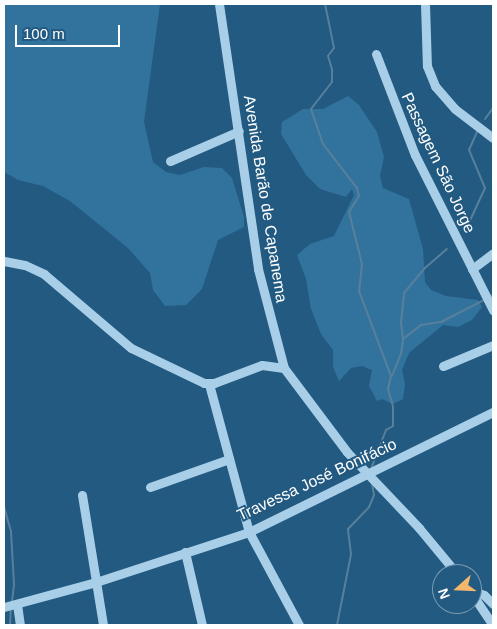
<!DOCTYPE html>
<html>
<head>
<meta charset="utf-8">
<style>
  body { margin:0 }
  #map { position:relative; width:497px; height:629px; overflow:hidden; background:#225a81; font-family:Arial,sans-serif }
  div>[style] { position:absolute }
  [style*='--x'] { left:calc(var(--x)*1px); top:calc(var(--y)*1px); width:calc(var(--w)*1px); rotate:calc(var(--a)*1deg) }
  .green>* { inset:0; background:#32739d }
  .stream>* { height:2px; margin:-1px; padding:0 1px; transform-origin:1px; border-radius:1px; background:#58809b }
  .minor>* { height:9px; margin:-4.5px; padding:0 4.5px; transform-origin:4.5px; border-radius:4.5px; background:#a9cfe8 }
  span { translate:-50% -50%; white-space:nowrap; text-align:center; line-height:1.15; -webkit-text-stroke:4px #225a81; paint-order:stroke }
  .street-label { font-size:16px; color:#fff }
  .frame { position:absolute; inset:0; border:5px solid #fff; pointer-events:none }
  .north { position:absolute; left:432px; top:564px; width:50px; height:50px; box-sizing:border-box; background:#225a81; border:1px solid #7a9cb3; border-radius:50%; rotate:250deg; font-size:14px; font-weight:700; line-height:20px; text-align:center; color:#fff }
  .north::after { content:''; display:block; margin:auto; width:18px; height:22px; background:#f3b76b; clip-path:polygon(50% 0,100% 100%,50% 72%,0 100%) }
  .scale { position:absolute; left:15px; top:25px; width:105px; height:22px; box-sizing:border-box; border:2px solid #fff; border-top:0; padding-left:6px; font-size:15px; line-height:18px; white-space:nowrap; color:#fff; -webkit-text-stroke:4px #225a81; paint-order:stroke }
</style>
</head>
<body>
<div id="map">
  <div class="green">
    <div style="clip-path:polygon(4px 4px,160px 4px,144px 122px,153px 162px,166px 172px,180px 175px,204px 167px,222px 168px,232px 178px,244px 217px,244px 227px,218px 240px,202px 289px,186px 305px,165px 306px,153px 290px,150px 273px,128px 248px,70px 201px,43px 186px,18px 180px,4px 172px)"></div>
    <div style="clip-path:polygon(348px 96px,359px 105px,377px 132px,384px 157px,380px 176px,383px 188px,409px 199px,423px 249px,425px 282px,431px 290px,446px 296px,478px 300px,482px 307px,472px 320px,458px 327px,443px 325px,409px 353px,402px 370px,405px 384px,403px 399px,393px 404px,382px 399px,377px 401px,369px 386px,372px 370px,362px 366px,351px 368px,339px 381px,333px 367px,333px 350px,321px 334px,311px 309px,306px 279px,297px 255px,310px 244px,334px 236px,354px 195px,352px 189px,346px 197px,320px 189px,306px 175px,281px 134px,282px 122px,303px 109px,323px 109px)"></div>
  </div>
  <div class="stream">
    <div style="--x:325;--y:4;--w:45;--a:78.4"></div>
    <div style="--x:334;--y:48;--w:10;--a:127"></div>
    <div style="--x:328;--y:56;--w:14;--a:73"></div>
    <div style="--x:332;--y:69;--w:13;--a:90"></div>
    <div style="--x:332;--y:82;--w:34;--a:128"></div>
    <div style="--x:311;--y:109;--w:37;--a:71"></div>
    <div style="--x:323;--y:144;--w:56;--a:52.3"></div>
    <div style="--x:357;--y:188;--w:8;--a:76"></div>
    <div style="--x:359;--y:196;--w:19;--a:122"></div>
    <div style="--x:349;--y:212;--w:54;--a:76"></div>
    <div style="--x:362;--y:264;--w:27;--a:96"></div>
    <div style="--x:359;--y:291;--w:91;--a:69.4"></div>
    <div style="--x:391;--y:376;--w:13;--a:103"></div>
    <div style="--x:388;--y:389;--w:19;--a:74"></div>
    <div style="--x:393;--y:407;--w:19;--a:90"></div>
    <div style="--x:393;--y:426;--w:8;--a:150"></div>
    <div style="--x:386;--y:430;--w:40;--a:111"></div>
    <div style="--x:485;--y:119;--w:14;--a:-54"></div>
    <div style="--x:467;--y:227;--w:43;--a:-65.2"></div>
    <div style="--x:485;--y:188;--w:41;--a:-112.8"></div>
    <div style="--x:469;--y:150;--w:22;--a:-66"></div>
    <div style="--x:491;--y:296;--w:2;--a:-27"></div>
    <div style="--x:403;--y:339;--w:16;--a:-97"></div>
    <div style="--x:401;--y:323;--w:30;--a:-84"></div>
    <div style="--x:404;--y:293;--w:33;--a:-50"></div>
    <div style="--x:425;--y:268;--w:29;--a:-41"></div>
    <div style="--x:392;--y:376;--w:24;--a:-68"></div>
    <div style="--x:401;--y:354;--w:15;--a:-82"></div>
    <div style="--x:403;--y:339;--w:23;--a:-38"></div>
    <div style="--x:421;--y:325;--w:20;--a:-9"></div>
    <div style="--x:441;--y:322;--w:48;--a:-27.1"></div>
    <div style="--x:4;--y:507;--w:25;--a:74"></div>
    <div style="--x:11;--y:531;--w:54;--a:86.8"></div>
    <div style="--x:14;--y:585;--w:16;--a:97"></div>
    <div style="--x:10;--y:625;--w:17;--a:-87"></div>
    <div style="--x:337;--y:625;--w:72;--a:-78.8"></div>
    <div style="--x:351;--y:554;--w:25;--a:-97"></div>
    <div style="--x:348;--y:529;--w:30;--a:-46"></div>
    <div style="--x:369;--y:507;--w:13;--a:-67"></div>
    <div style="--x:374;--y:495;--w:11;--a:-100"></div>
  </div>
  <div class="minor">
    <div style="--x:219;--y:4;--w:268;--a:81.6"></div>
    <div style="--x:258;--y:269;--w:102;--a:75.3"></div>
    <div style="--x:284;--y:368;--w:105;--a:53.1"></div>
    <div style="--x:347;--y:452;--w:105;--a:46.5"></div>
    <div style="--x:419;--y:528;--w:60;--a:50.4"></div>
    <div style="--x:425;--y:4;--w:62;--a:88.2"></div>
    <div style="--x:427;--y:66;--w:22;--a:68"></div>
    <div style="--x:435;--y:86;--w:30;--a:49"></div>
    <div style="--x:455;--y:109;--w:48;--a:37.3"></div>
    <div style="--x:376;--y:54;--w:108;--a:68.9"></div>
    <div style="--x:415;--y:155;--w:174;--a:63.3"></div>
    <div style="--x:170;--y:161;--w:75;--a:-23.5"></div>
    <div style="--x:4;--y:261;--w:21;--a:11"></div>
    <div style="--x:25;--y:265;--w:21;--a:25"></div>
    <div style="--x:44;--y:274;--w:114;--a:40.4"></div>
    <div style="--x:131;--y:348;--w:81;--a:25.6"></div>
    <div style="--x:204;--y:383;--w:10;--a:0"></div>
    <div style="--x:214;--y:383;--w:51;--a:-20.6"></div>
    <div style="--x:262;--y:365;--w:22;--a:8"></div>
    <div style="--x:472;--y:269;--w:26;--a:-37"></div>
    <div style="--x:443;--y:366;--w:54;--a:-22.8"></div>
    <div style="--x:209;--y:384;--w:153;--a:74.9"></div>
    <div style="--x:249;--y:532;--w:106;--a:61.7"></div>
    <div style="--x:150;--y:487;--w:84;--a:-19.5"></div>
    <div style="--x:82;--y:495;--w:132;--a:80.8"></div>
    <div style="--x:185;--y:552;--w:75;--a:76.9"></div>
    <div style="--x:472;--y:590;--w:13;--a:23"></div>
    <div style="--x:484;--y:595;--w:13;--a:45"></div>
    <div style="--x:472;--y:594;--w:37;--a:56"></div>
    <div style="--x:17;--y:604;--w:21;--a:82"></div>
    <div style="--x:4;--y:607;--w:95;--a:-15.2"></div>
    <div style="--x:96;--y:582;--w:161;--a:-18.1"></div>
    <div style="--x:249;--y:532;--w:272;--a:-26.2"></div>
  </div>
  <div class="street-label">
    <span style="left:438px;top:163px;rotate:65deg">Passagem São Jorge</span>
    <span style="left:265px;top:199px;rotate:81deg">Avenida Barão de Capanema</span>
    <span style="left:317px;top:480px;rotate:-25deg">Travessa José Bonifácio</span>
  </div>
  <div class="frame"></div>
  <div class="north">N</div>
  <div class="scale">100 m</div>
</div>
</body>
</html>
